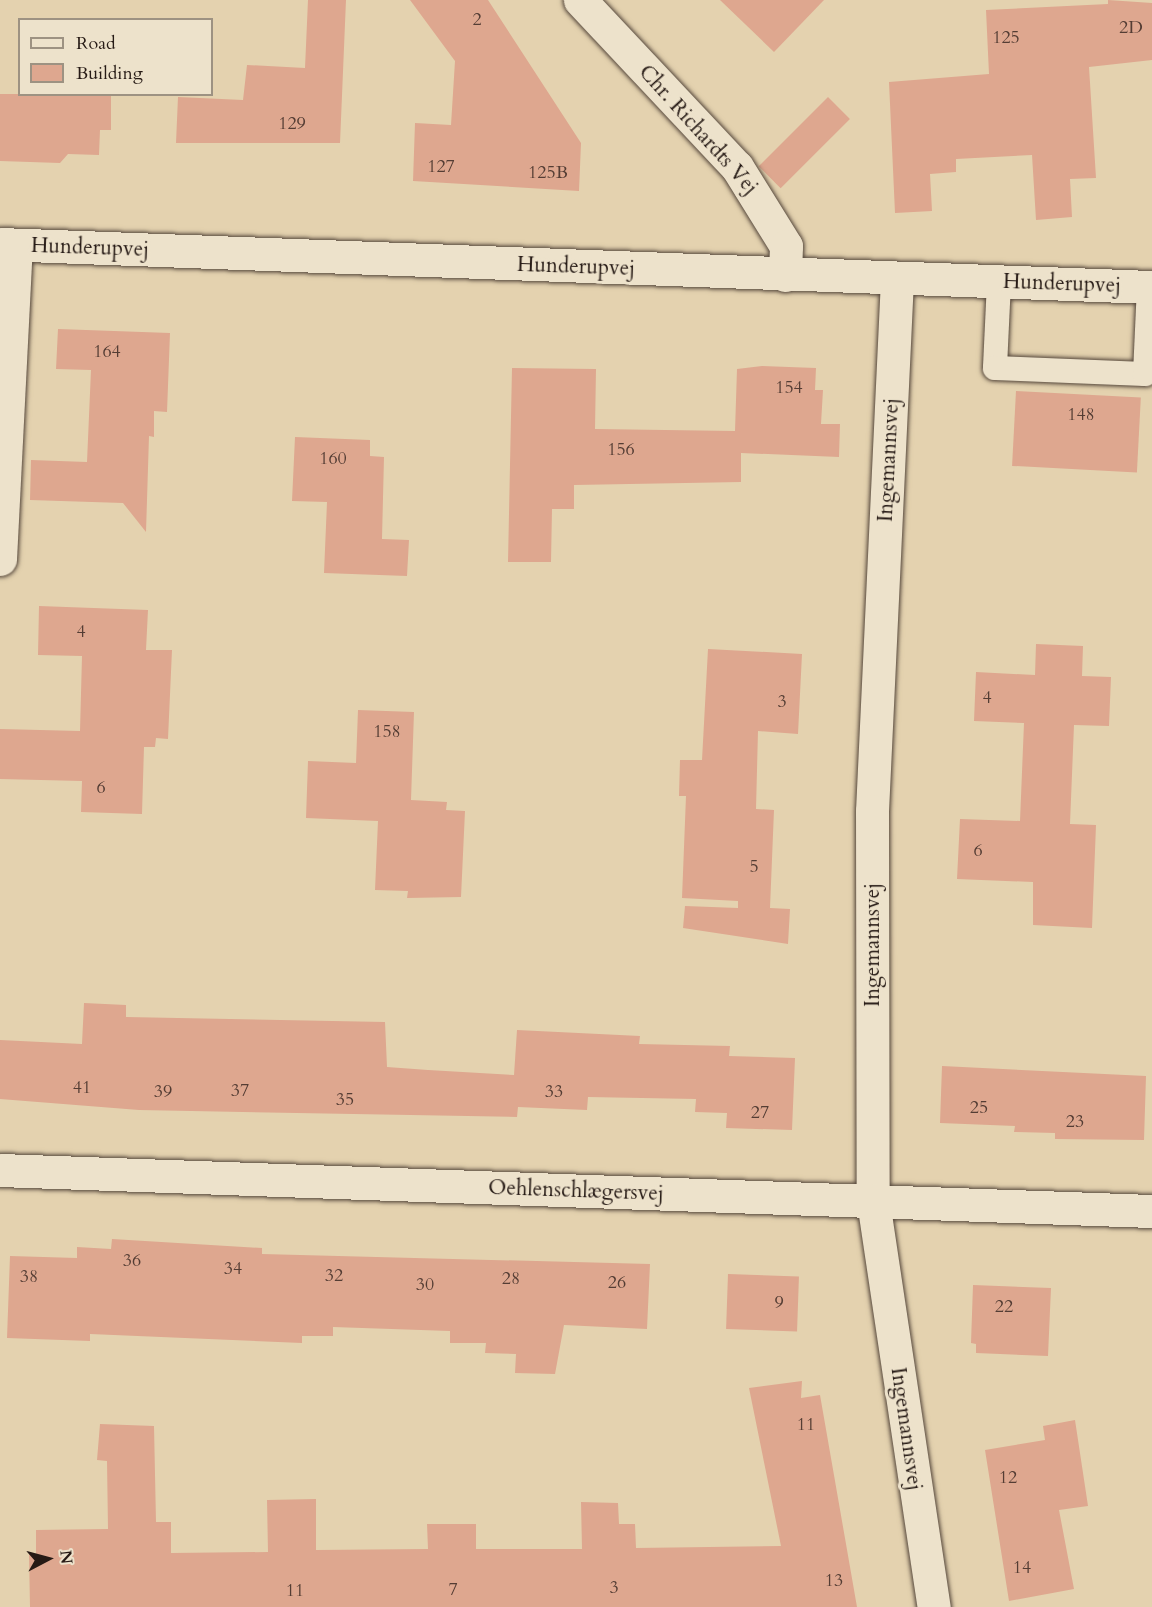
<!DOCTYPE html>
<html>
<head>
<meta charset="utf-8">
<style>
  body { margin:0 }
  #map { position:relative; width:1152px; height:1607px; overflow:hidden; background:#e4d2af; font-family:Cardo,serif }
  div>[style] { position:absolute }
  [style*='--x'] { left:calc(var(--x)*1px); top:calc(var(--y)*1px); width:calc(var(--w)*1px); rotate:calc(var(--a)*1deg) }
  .building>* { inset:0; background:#dea78f; transform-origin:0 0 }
  .roads { filter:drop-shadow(0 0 2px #56483c) drop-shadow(0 0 2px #56483c) }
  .lane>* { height:24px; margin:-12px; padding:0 12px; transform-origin:12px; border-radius:12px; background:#ede2cb }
  .street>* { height:33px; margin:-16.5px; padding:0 16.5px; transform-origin:16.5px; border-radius:16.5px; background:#ede2cb }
  .secondary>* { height:33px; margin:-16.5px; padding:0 16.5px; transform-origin:16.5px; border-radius:16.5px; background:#ede2cb }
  span { translate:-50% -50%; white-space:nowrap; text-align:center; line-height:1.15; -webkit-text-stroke:6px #ede2cb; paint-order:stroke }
  .number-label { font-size:18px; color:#543d34 }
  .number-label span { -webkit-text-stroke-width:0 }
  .street-label { font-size:21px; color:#261a15 }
  .legend { position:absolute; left:18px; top:18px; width:195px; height:78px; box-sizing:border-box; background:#ede2cb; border:2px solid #9d9282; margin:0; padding:8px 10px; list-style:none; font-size:18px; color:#261a15 }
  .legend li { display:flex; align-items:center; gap:12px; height:30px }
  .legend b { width:30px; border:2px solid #9d9282 }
  .north { position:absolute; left:18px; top:1529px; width:60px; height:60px; -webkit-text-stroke:4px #ede2cb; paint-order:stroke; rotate:84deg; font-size:16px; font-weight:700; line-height:24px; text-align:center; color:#261a15 }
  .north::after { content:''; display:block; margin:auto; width:21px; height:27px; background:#261a15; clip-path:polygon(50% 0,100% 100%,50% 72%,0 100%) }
</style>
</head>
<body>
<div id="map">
  <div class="building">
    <div style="clip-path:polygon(308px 0,346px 0,340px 143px,176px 143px,178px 97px,243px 100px,247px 65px,305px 68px)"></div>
    <div style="clip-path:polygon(410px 0,488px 0,581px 143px,579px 191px,413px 181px,415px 123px,451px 125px,455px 61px)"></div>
    <div style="clip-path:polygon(720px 0,824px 0,774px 52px)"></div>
    <div style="clip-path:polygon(1108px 0,1152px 3px,1152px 60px,1089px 67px,1096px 178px,1070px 179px,1072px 217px,1036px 220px,1032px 155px,956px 159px,956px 172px,930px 174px,932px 211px,895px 213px,889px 82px,989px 74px,986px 10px,1108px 4px)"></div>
    <div style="clip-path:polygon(0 94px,111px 94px,111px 130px,100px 130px,99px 155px,68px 154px,60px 163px,0 161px)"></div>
    <div style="left:828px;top:97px;width:31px;height:98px;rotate:45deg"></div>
    <div style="clip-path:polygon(58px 329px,170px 333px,167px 412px,154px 411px,154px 437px,149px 436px,146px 532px,123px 503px,30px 500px,31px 460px,87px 462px,91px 370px,56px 369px)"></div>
    <div style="clip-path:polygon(762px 366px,816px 368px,815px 390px,823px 390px,821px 424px,840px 424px,839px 457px,741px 453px,741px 482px,574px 485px,574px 509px,552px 509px,551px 562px,508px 562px,512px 368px,596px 369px,595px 429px,735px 431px,737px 369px)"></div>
    <div style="left:1016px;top:391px;width:125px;height:75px;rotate:3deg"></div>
    <div style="clip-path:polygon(295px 437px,370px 440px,370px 456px,384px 457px,382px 539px,409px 540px,407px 576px,324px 573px,327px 502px,292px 501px)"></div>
    <div style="clip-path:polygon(39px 606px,148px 610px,146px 650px,172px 650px,168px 739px,156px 738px,155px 747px,144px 747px,142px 814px,81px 812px,82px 781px,0 779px,0 729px,80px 731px,82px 656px,38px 655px)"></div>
    <div style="clip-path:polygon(1036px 644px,1083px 646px,1082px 676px,1111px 677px,1109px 726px,1074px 725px,1070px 824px,1096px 825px,1092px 928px,1033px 925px,1033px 882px,957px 879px,960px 819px,1020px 821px,1024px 723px,974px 721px,976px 672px,1035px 675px)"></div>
    <div style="clip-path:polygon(708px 649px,802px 654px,798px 734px,758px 731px,756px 809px,774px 810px,770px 908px,790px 909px,788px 944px,683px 928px,685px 906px,738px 908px,738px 901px,682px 898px,686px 796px,679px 796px,680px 760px,702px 760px)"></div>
    <div style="clip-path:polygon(358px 710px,414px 712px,411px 800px,447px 802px,446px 810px,465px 811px,461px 897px,407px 898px,408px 891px,375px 890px,378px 821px,306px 818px,308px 761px,356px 763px)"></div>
    <div style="clip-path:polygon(84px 1003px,126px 1005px,126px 1017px,385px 1022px,387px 1067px,428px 1070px,514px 1075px,517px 1030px,640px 1036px,639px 1044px,730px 1046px,729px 1056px,795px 1058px,792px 1130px,726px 1128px,727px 1113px,695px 1112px,696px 1099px,588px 1097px,587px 1110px,518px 1107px,517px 1117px,139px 1110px,0 1099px,0 1040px,82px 1044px)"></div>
    <div style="clip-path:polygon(942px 1066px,1146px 1076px,1144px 1140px,1055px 1139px,1055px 1133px,1014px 1132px,1015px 1126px,940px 1123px)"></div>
    <div style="clip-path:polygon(112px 1239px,262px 1248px,262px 1254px,650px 1264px,647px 1329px,564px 1325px,555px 1374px,515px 1373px,516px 1354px,485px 1353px,486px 1343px,450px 1343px,450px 1331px,333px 1327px,333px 1336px,302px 1336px,302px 1343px,90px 1334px,90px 1341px,7px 1338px,10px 1256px,77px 1258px,77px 1247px,111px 1249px)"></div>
    <div style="left:728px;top:1274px;width:71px;height:55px;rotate:2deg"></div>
    <div style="clip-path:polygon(973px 1285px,1051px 1288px,1048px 1356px,976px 1353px,976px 1344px,971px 1343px)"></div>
    <div style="clip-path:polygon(802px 1381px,801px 1398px,820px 1395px,857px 1607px,30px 1607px,29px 1554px,36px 1554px,36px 1530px,108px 1529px,107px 1461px,97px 1460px,100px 1424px,154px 1426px,156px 1522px,171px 1522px,171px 1553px,268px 1552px,267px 1500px,316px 1499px,316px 1550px,428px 1549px,427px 1524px,476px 1524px,476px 1549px,582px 1549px,581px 1502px,618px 1503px,619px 1524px,635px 1524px,636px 1548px,781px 1546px,749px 1388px)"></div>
    <div style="clip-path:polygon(1075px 1420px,1088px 1506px,1059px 1510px,1074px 1589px,1009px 1601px,985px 1450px,1045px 1440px,1043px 1426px)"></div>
  </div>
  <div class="roads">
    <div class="lane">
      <div style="--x:999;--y:282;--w:86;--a:92.7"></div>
      <div style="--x:995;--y:368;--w:150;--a:2.3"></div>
      <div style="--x:1145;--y:374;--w:87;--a:-87.4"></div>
    </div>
    <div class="street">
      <div style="--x:580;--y:0;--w:229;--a:46.8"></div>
      <div style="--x:737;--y:167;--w:93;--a:58.2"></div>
      <div style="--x:786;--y:246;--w:29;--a:92"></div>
      <div style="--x:897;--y:279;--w:533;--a:92.69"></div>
      <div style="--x:872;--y:811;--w:390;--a:89.9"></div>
      <div style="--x:873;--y:1201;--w:411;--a:81.5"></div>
      <div style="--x:0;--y:559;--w:314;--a:-87.1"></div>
      <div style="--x:0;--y:1170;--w:1153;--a:2.04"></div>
    </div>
    <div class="secondary">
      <div style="--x:0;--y:244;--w:1153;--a:2.14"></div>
    </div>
  </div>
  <div class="number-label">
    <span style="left:477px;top:20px">2</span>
    <span style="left:1131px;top:28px">2D</span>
    <span style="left:1006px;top:38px">125</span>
    <span style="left:292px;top:124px">129</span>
    <span style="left:441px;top:167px">127</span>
    <span style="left:548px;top:173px">125B</span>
    <span style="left:107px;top:352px">164</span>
    <span style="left:789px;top:388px">154</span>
    <span style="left:1081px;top:415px">148</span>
    <span style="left:621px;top:450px">156</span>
    <span style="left:333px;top:459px">160</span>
    <span style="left:81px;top:632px">4</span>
    <span style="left:987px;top:698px">4</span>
    <span style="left:782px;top:702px">3</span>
    <span style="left:387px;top:732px">158</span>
    <span style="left:101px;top:788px">6</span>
    <span style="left:978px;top:851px">6</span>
    <span style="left:754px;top:867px">5</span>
    <span style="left:82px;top:1088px">41</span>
    <span style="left:240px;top:1091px">37</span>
    <span style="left:163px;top:1092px">39</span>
    <span style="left:554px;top:1092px">33</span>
    <span style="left:345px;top:1100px">35</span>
    <span style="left:979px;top:1108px">25</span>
    <span style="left:760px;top:1113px">27</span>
    <span style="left:1075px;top:1122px">23</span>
    <span style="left:132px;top:1261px">36</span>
    <span style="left:233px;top:1269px">34</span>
    <span style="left:334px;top:1276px">32</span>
    <span style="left:29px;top:1277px">38</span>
    <span style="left:511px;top:1279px">28</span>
    <span style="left:617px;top:1283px">26</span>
    <span style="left:425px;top:1285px">30</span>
    <span style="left:779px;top:1303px">9</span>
    <span style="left:1004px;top:1307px">22</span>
    <span style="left:806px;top:1425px">11</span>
    <span style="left:1008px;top:1478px">12</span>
    <span style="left:1022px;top:1568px">14</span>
    <span style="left:834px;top:1581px">13</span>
    <span style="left:614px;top:1588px">3</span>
    <span style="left:453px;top:1590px">7</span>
    <span style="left:295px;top:1591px">11</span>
  </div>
  <div class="street-label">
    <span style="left:698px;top:130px;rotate:48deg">Chr. Richardts Vej</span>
    <span style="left:90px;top:248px;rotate:2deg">Hunderupvej</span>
    <span style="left:576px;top:267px;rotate:2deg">Hunderupvej</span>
    <span style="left:1062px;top:284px;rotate:2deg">Hunderupvej</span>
    <span style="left:889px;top:460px;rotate:-87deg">Ingemannsvej</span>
    <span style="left:873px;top:945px;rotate:-90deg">Ingemannsvej</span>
    <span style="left:576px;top:1191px;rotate:2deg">Oehlenschlægersvej</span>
    <span style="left:906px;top:1429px;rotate:82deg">Ingemannsvej</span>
  </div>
  <ul class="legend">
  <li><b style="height:8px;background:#ede2cb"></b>Road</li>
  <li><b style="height:16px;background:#dea78f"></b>Building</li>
  </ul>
  <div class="north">N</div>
</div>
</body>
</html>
